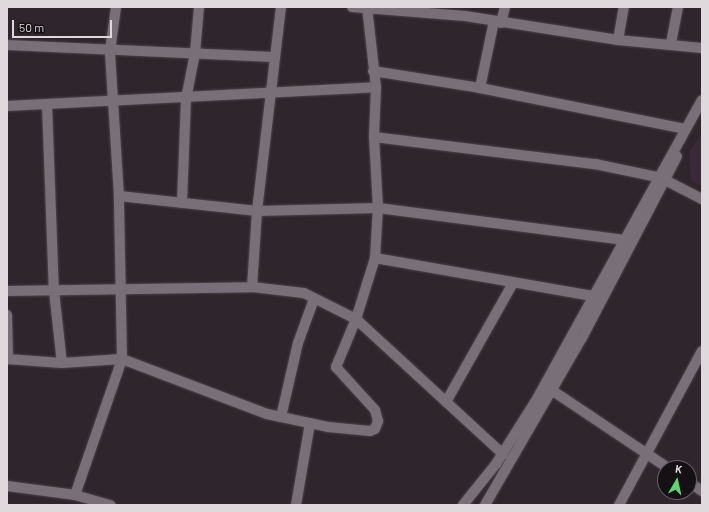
<!DOCTYPE html>
<html>
<head>
<meta charset="utf-8">
<style>
  body { margin:0 }
  #map { position:relative; width:709px; height:512px; overflow:hidden; background:#2f262d; font-family:Barlow,sans-serif }
  div>[style] { position:absolute }
  [style*='--x'] { left:calc(var(--x)*1px); top:calc(var(--y)*1px); width:calc(var(--w)*1px); rotate:calc(var(--a)*1deg) }
  .built>* { inset:0; background:#382a37 }
  .roads { filter:drop-shadow(0 0 1px #4b444a) drop-shadow(0 0 1px #4b444a) }
  .minor>* { height:10px; margin:-5px; padding:0 5px; transform-origin:5px; border-radius:5px; background:#796f78 }
  .tertiary>* { height:10px; margin:-5px; padding:0 5px; transform-origin:5px; border-radius:5px; background:#796f78 }
  span { translate:-50% -50%; white-space:nowrap; text-align:center; line-height:1.15; -webkit-text-stroke:3.5px #141014; paint-order:stroke }
  .frame { position:absolute; inset:0; border:8px solid #dfd9de; pointer-events:none }
  .north { position:absolute; left:657px; top:460px; width:40px; height:40px; box-sizing:border-box; background:#141014; border:1px solid #656065; border-radius:50%; rotate:9deg; font-size:11px; font-weight:700; line-height:16px; text-align:center; color:#dfd9de }
  .north::after { content:''; display:block; margin:auto; width:14px; height:18px; background:#5bd56d; clip-path:polygon(50% 0,100% 100%,50% 72%,0 100%) }
  .scale { position:absolute; left:12px; top:20px; width:100px; height:18px; box-sizing:border-box; border:2px solid #dfd9de; border-top:0; padding-left:5px; font-size:12px; line-height:14px; white-space:nowrap; color:#dfd9de; -webkit-text-stroke:3px #141014; paint-order:stroke }
</style>
</head>
<body>
<div id="map">
  <div class="built">
    <div style="clip-path:polygon(702px 132px,702px 186px,691px 181px,689px 153px)"></div>
  </div>
  <div class="roads">
    <div class="minor">
      <div style="--x:352;--y:7;--w:113;--a:4.6"></div>
      <div style="--x:465;--y:16;--w:155;--a:8.9"></div>
      <div style="--x:618;--y:40;--w:84;--a:5.4"></div>
      <div style="--x:501;--y:23;--w:16;--a:-76"></div>
      <div style="--x:618;--y:40;--w:34;--a:-80"></div>
      <div style="--x:671;--y:43;--w:37;--a:-79"></div>
      <div style="--x:7;--y:45;--w:267;--a:2.6"></div>
      <div style="--x:373;--y:71;--w:108;--a:9"></div>
      <div style="--x:480;--y:88;--w:209;--a:11.3"></div>
      <div style="--x:480;--y:88;--w:68;--a:-78.2"></div>
      <div style="--x:47;--y:104;--w:187;--a:87.9"></div>
      <div style="--x:54;--y:291;--w:72;--a:83.7"></div>
      <div style="--x:7;--y:106;--w:369;--a:-2.9"></div>
      <div style="--x:374;--y:137;--w:223;--a:7"></div>
      <div style="--x:595;--y:164;--w:63;--a:11.8"></div>
      <div style="--x:665;--y:180;--w:42;--a:27.2"></div>
      <div style="--x:119;--y:196;--w:139;--a:6.2"></div>
      <div style="--x:257;--y:211;--w:121;--a:-1.4"></div>
      <div style="--x:378;--y:208;--w:247;--a:7.4"></div>
      <div style="--x:182;--y:203;--w:104;--a:-87.8"></div>
      <div style="--x:186;--y:99;--w:47;--a:-78.9"></div>
      <div style="--x:195;--y:53;--w:46;--a:-85"></div>
      <div style="--x:375;--y:258;--w:221;--a:9.9"></div>
      <div style="--x:252;--y:287;--w:76;--a:-86.2"></div>
      <div style="--x:257;--y:211;--w:205;--a:-83.3"></div>
      <div style="--x:7;--y:291;--w:245;--a:-0.9"></div>
      <div style="--x:252;--y:287;--w:52;--a:6.6"></div>
      <div style="--x:304;--y:293;--w:58;--a:26.6"></div>
      <div style="--x:356;--y:319;--w:200;--a:42.6"></div>
      <div style="--x:7;--y:315;--w:44;--a:88.7"></div>
      <div style="--x:7;--y:359;--w:55;--a:4.2"></div>
      <div style="--x:62;--y:363;--w:60;--a:-3.8"></div>
      <div style="--x:122;--y:359;--w:155;--a:20.8"></div>
      <div style="--x:267;--y:414;--w:62;--a:12"></div>
      <div style="--x:328;--y:427;--w:42;--a:5.4"></div>
      <div style="--x:370;--y:431;--w:5;--a:-22"></div>
      <div style="--x:375;--y:429;--w:9;--a:-69"></div>
      <div style="--x:378;--y:421;--w:11;--a:-105"></div>
      <div style="--x:375;--y:410;--w:58;--a:-132.2"></div>
      <div style="--x:336;--y:367;--w:52;--a:-67.4"></div>
      <div style="--x:356;--y:319;--w:64;--a:-72.7"></div>
      <div style="--x:375;--y:258;--w:50;--a:-86.6"></div>
      <div style="--x:378;--y:208;--w:71;--a:-93.2"></div>
      <div style="--x:374;--y:137;--w:50;--a:-87.7"></div>
      <div style="--x:376;--y:87;--w:81;--a:-96.4"></div>
      <div style="--x:553;--y:391;--w:138;--a:33.8"></div>
      <div style="--x:446;--y:402;--w:137;--a:-60.6"></div>
      <div style="--x:281;--y:417;--w:76;--a:-77.1"></div>
      <div style="--x:298;--y:343;--w:47;--a:-70"></div>
      <div style="--x:689;--y:482;--w:16;--a:35"></div>
      <div style="--x:75;--y:495;--w:144;--a:-70.9"></div>
      <div style="--x:122;--y:359;--w:163;--a:-91.1"></div>
      <div style="--x:119;--y:196;--w:145;--a:-93.6"></div>
      <div style="--x:110;--y:51;--w:44;--a:-82.2"></div>
      <div style="--x:296;--y:505;--w:83;--a:-80.3"></div>
      <div style="--x:619;--y:505;--w:175;--a:-61.7"></div>
    </div>
    <div class="tertiary">
      <div style="--x:7;--y:486;--w:69;--a:7.5"></div>
      <div style="--x:75;--y:495;--w:37;--a:16"></div>
      <div style="--x:463;--y:505;--w:53;--a:-51.2"></div>
      <div style="--x:496;--y:464;--w:79;--a:-57.9"></div>
      <div style="--x:538;--y:397;--w:339;--a:-61.1"></div>
      <div style="--x:485;--y:505;--w:193;--a:-59.9"></div>
      <div style="--x:582;--y:338;--w:205;--a:-62.4"></div>
    </div>
  </div>
  <div class="frame"></div>
  <div class="north">K</div>
  <div class="scale">50 m</div>
</div>
</body>
</html>
